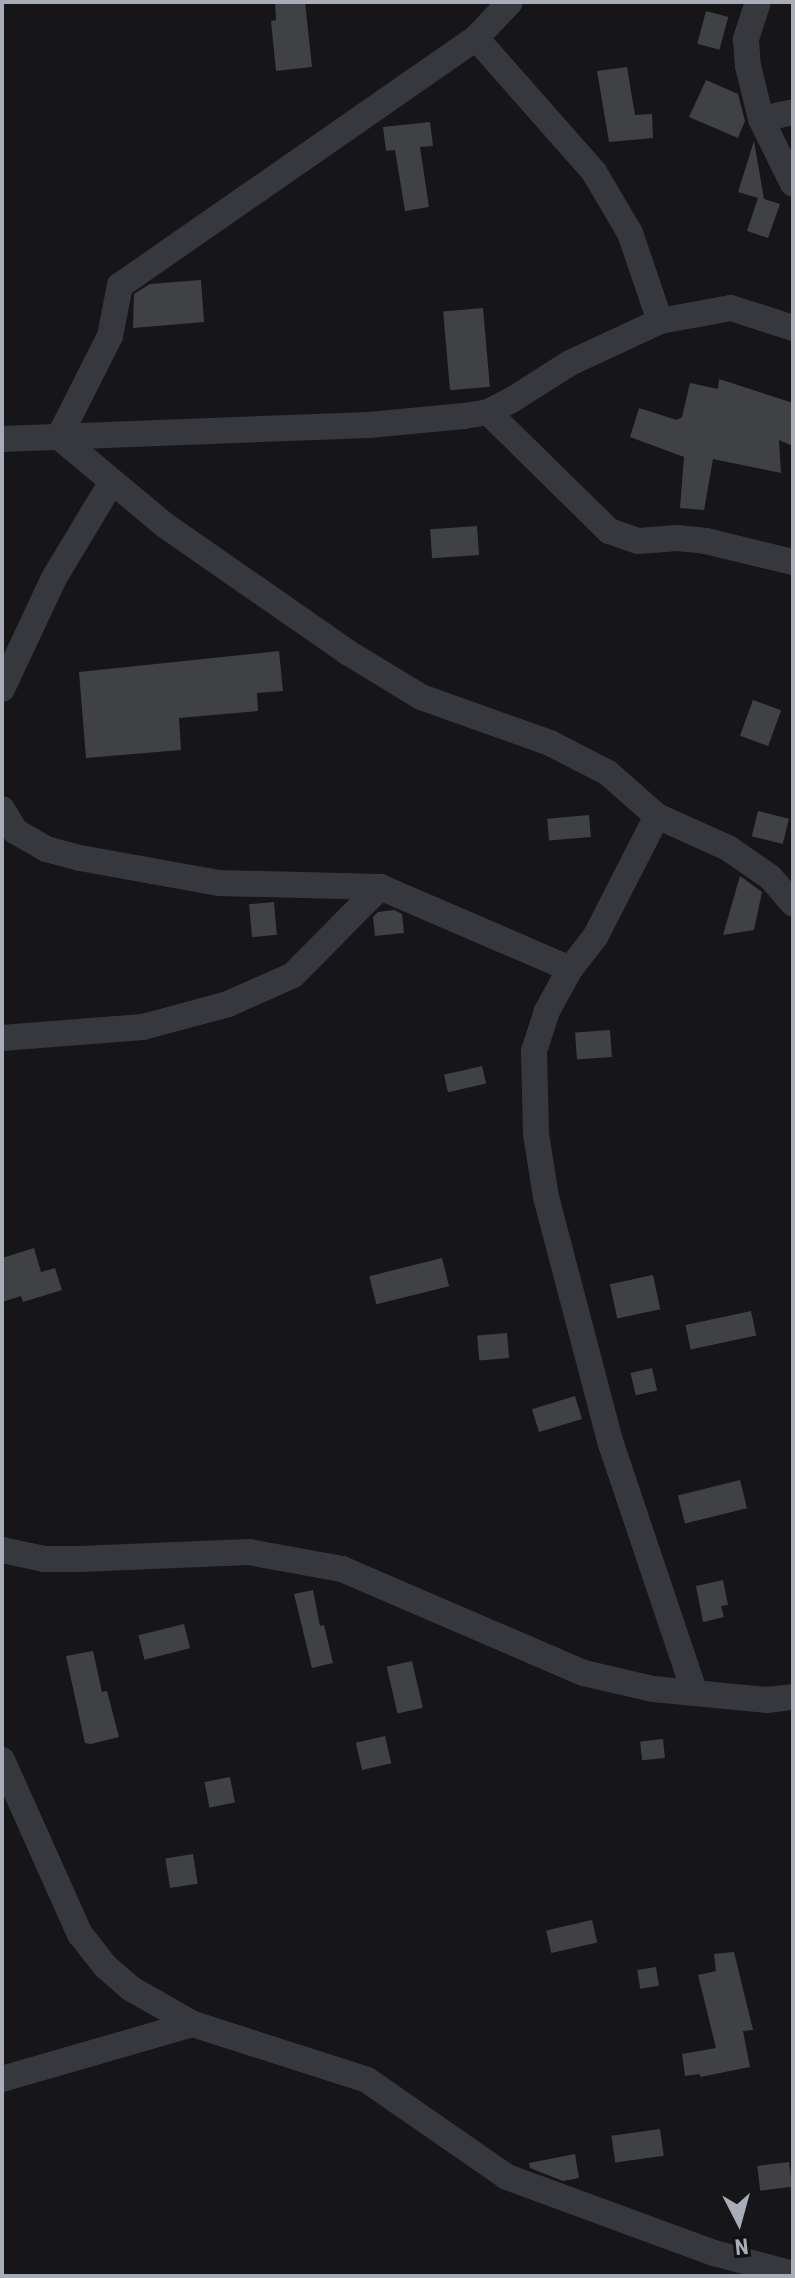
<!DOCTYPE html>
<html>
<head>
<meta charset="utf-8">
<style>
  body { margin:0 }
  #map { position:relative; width:795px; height:2278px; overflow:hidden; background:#161618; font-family:"Roboto Condensed",sans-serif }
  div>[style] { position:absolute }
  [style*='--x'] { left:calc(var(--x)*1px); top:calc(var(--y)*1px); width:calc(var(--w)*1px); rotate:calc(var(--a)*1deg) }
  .building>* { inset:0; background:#404145; transform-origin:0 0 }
  .minor>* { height:26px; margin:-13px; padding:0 13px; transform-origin:13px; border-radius:13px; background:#37383d }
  span { translate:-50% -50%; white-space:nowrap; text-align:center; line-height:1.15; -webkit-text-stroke:8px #111113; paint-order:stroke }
  .frame { position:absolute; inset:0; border:4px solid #a8adb8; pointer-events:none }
  .north { position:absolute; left:699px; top:2182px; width:80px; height:80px; -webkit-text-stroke:6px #111113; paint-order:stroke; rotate:174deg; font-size:22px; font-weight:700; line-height:32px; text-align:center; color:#a8adb8 }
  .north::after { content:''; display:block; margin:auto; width:28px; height:36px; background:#a8adb8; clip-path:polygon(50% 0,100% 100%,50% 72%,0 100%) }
</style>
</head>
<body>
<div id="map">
  <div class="building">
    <div style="clip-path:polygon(275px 2px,305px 2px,312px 67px,276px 71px,271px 21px,276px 20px)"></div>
    <div style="left:706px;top:11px;width:23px;height:34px;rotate:15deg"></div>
    <div style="clip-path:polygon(627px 67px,635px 115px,652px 114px,653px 138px,609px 142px,597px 71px)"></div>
    <div style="clip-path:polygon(706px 80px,738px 94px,745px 121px,738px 138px,689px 117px)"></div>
    <div style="clip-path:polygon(430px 122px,433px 146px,420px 147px,429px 207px,405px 211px,395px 150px,386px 151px,383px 127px)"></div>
    <div style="clip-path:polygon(754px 141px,764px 199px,780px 204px,768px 238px,747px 231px,758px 198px,738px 192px)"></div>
    <div style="clip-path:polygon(201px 280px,204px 322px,133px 328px,134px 294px,150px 284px)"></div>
    <div style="left:483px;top:308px;width:79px;height:40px;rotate:85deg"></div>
    <div style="clip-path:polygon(719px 379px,793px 403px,793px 446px,779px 440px,781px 473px,713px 459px,704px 510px,680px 508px,684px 457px,630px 437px,639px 408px,677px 420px,682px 417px,690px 383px,718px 389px)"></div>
    <div style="left:477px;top:526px;width:29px;height:47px;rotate:86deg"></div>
    <div style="clip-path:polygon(279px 651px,283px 691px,257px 693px,258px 711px,179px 718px,181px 750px,86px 758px,79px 672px)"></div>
    <div style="left:753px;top:700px;width:30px;height:38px;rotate:20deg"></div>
    <div style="left:758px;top:811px;width:32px;height:26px;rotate:14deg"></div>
    <div style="left:589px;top:815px;width:22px;height:42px;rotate:85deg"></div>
    <div style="clip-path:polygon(740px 876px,762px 892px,754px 930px,723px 935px)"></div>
    <div style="left:274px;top:902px;width:33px;height:25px;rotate:85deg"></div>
    <div style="clip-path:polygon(394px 910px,402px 914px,404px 933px,375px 936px,373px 917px,378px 912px)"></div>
    <div style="left:610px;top:1030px;width:27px;height:35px;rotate:86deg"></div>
    <div style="left:482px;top:1066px;width:18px;height:39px;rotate:77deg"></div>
    <div style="clip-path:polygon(34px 1248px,41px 1272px,55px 1268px,62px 1290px,23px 1302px,21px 1296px,2px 1302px,2px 1258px)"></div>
    <div style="left:442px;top:1258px;width:29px;height:75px;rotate:76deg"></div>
    <div style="left:653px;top:1275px;width:35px;height:44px;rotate:78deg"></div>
    <div style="left:751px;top:1311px;width:25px;height:67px;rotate:78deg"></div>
    <div style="left:507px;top:1333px;width:25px;height:30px;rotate:85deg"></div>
    <div style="left:652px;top:1368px;width:23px;height:22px;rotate:77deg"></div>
    <div style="left:575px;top:1396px;width:24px;height:45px;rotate:73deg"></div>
    <div style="left:740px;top:1480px;width:29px;height:64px;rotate:76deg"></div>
    <div style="clip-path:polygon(723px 1580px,728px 1605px,721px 1606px,724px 1617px,703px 1622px,696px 1586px)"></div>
    <div style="clip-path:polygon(313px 1590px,320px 1626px,324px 1625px,333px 1663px,312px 1668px,294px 1594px)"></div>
    <div style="left:184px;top:1624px;width:25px;height:47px;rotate:76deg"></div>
    <div style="clip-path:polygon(93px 1651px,102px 1692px,107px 1691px,119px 1737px,91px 1744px,85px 1743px,66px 1656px)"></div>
    <div style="left:412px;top:1661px;width:48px;height:26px;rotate:77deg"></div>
    <div style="left:385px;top:1736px;width:28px;height:30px;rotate:77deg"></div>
    <div style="left:663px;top:1739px;width:19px;height:23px;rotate:84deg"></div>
    <div style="left:230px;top:1777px;width:26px;height:26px;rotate:79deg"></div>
    <div style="left:193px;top:1854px;width:30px;height:28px;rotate:81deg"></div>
    <div style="left:592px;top:1920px;width:23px;height:47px;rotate:77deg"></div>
    <div style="clip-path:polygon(734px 1952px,753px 2030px,743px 2031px,750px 2067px,700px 2077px,700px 2074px,685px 2076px,682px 2054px,716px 2048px,698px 1975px,716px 1971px,714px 1954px)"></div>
    <div style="left:656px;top:1967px;width:19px;height:19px;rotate:81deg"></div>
    <div style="left:660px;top:2129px;width:27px;height:49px;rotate:82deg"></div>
    <div style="clip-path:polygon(575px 2154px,579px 2178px,563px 2181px,530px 2168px,529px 2163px)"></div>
    <div style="left:789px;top:2162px;width:25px;height:32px;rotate:83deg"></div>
  </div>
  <div class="minor">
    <div style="--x:510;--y:2;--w:50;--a:133.4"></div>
    <div style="--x:476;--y:38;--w:433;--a:145.2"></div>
    <div style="--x:120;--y:285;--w:52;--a:101.1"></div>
    <div style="--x:110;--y:336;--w:113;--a:116.8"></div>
    <div style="--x:59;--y:437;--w:139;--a:39.8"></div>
    <div style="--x:166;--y:526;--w:221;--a:34.8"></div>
    <div style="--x:347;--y:652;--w:87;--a:31.3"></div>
    <div style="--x:421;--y:697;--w:137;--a:19.6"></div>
    <div style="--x:550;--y:743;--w:65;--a:27.3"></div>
    <div style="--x:608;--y:773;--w:65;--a:41.3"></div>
    <div style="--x:657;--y:816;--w:78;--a:24.3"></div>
    <div style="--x:728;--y:848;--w:51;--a:34.6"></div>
    <div style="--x:770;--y:877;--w:35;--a:49"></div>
    <div style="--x:758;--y:2;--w:40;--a:108"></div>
    <div style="--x:746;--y:40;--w:26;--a:86"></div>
    <div style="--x:748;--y:66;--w:55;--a:76.2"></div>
    <div style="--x:761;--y:119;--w:72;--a:63.8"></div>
    <div style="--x:476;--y:38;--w:179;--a:48.6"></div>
    <div style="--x:594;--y:172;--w:71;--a:59.5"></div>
    <div style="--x:630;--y:233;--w:93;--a:71.2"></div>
    <div style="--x:761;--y:119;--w:33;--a:-12"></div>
    <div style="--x:488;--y:412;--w:170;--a:44.5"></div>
    <div style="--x:609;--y:531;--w:31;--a:19"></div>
    <div style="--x:638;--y:541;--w:40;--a:-4.3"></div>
    <div style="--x:678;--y:538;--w:28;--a:6"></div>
    <div style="--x:706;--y:541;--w:89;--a:13.6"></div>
    <div style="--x:2;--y:439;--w:367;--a:-2.2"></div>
    <div style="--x:369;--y:425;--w:95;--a:-5.4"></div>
    <div style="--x:464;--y:416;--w:24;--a:-9"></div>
    <div style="--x:488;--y:412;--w:25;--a:-27"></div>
    <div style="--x:510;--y:401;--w:71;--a:-32.3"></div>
    <div style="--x:570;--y:363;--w:99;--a:-25"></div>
    <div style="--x:660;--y:321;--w:72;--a:-10.4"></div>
    <div style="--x:731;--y:308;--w:65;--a:17.9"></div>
    <div style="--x:2;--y:689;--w:123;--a:-64.9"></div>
    <div style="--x:54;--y:578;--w:111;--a:-59"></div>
    <div style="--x:2;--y:809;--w:26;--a:59"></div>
    <div style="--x:15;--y:831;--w:36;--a:30"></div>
    <div style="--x:46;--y:849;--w:35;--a:15"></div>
    <div style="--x:80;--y:858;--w:141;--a:10.2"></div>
    <div style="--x:219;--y:883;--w:161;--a:1.4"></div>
    <div style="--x:380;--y:887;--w:207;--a:23.3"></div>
    <div style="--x:657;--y:816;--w:136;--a:117.1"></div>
    <div style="--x:595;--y:937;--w:41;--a:128"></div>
    <div style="--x:570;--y:969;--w:48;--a:118.7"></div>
    <div style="--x:547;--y:1011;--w:42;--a:108"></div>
    <div style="--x:534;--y:1051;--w:83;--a:88.6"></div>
    <div style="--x:536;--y:1134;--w:64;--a:81"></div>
    <div style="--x:546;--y:1197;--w:252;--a:75.3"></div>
    <div style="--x:610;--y:1441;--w:266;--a:71.4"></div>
    <div style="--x:2;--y:1038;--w:141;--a:-4.5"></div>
    <div style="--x:143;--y:1027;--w:88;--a:-15.1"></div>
    <div style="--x:228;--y:1004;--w:71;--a:-24"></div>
    <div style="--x:293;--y:975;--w:124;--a:-45.3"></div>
    <div style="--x:2;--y:1550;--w:43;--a:12.1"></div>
    <div style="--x:44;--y:1559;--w:36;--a:0"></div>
    <div style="--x:80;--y:1559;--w:169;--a:-2.4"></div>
    <div style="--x:249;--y:1552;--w:95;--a:10.4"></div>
    <div style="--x:342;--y:1569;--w:263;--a:23.3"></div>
    <div style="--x:584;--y:1673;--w:71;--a:13.1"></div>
    <div style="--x:653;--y:1689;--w:115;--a:5.5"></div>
    <div style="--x:767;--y:1700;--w:26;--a:-7"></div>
    <div style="--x:2;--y:1760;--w:191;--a:65.9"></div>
    <div style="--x:80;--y:1934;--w:41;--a:52"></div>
    <div style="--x:105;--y:1966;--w:33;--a:41"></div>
    <div style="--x:130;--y:1988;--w:73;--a:29.7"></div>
    <div style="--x:193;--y:2024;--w:183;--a:17.8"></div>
    <div style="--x:367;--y:2080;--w:170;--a:34.7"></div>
    <div style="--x:507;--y:2177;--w:221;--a:20.2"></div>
    <div style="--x:714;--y:2253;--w:82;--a:14.9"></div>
    <div style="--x:2;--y:2079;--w:199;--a:-16.1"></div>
  </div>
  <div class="frame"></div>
  <div class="north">N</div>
</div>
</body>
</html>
